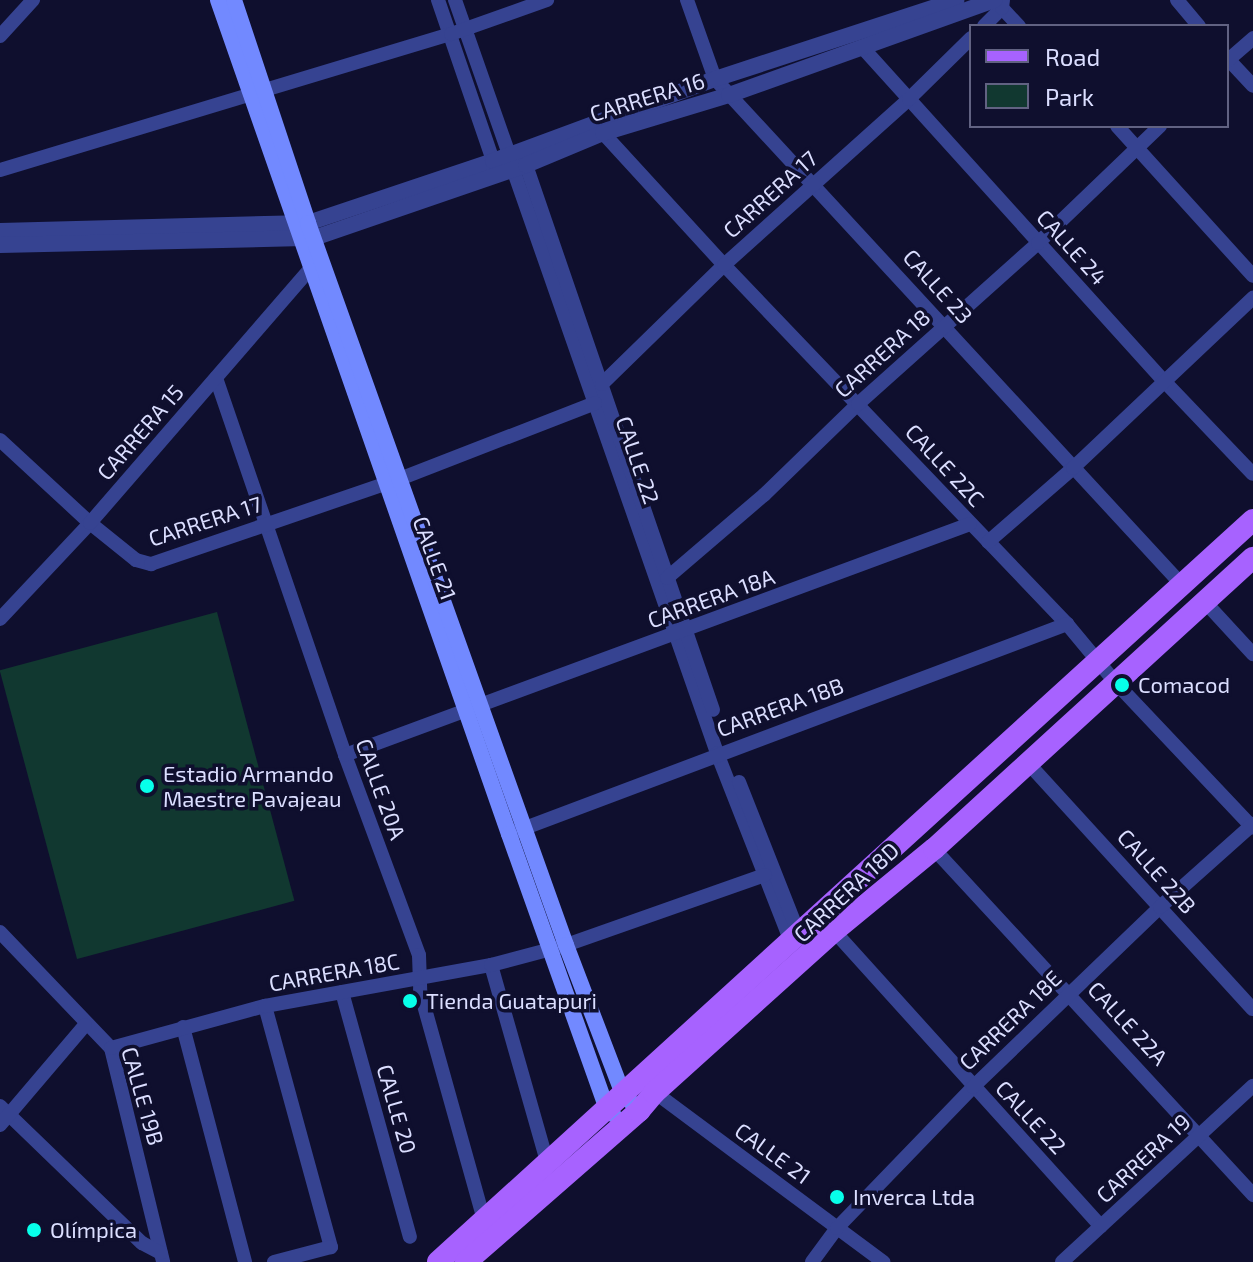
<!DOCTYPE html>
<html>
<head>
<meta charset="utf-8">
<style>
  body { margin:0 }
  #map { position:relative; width:1253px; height:1262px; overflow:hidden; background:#0f0f2e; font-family:"Exo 2",sans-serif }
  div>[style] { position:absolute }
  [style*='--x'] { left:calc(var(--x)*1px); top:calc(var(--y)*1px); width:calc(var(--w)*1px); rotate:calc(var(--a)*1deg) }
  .green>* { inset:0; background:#113830; transform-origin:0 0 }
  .minor>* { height:14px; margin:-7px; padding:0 7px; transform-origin:7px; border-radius:7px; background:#364391 }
  .tertiary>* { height:16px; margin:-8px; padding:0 8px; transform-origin:8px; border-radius:8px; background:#364391 }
  .secondary>* { height:16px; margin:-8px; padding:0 8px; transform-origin:8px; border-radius:8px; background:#7289ff }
  .primary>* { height:22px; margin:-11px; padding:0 11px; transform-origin:11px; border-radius:11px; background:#a762ff }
  .dots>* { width:22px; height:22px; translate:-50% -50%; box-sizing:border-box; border:4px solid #0f0f2e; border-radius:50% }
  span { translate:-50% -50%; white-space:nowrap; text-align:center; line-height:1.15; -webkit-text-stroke:7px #0f0f2e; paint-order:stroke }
  .street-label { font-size:22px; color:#dbdeff }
  .poi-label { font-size:22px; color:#dbdeff }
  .left { translate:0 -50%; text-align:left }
  .legend { position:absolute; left:969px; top:24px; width:260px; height:104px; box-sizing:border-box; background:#0f0f2e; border:2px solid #616282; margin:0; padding:10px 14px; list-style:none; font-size:24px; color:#dbdeff }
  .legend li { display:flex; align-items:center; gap:16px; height:40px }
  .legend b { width:40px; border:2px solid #616282 }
</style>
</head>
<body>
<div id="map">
  <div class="green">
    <div style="left:217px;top:612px;width:299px;height:225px;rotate:75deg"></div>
  </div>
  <div class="minor">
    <div style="--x:438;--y:0;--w:170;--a:71.1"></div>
    <div style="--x:493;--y:161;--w:22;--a:22"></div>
    <div style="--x:513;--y:169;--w:619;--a:70.74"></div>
    <div style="--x:717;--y:753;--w:205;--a:68.6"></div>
    <div style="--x:455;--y:0;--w:163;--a:70.7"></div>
    <div style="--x:509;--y:154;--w:20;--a:33"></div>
    <div style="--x:526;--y:165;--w:576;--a:71.06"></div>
    <div style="--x:687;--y:0;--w:84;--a:70.5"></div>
    <div style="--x:715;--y:79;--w:690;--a:47.29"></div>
    <div style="--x:1177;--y:0;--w:34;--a:50"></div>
    <div style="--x:1002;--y:8;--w:25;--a:47"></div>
    <div style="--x:984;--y:26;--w:25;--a:-45"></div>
    <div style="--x:1002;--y:8;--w:8;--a:-83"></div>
    <div style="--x:0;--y:36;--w:49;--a:-47.5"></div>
    <div style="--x:862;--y:47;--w:452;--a:47.9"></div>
    <div style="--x:1165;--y:382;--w:127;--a:46.3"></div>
    <div style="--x:1227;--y:58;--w:38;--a:47"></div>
    <div style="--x:1227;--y:61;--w:35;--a:-41"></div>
    <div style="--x:1117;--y:126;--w:202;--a:47.8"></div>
    <div style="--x:603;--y:133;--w:179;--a:47.5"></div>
    <div style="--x:724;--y:265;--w:497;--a:46.3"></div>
    <div style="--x:1067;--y:624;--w:77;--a:50.3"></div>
    <div style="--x:1116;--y:683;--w:199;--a:46.6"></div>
    <div style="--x:0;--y:170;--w:471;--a:-16.8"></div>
    <div style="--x:451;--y:34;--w:102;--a:-19.5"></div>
    <div style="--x:216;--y:378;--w:398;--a:71.1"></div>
    <div style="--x:345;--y:755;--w:213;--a:69.7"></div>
    <div style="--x:419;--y:955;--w:36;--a:88"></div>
    <div style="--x:420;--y:991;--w:238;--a:74.4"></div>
    <div style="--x:602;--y:384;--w:170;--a:-44.3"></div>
    <div style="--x:724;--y:265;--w:249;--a:-41.9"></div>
    <div style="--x:909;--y:99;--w:87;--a:-44.5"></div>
    <div style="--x:0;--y:440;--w:122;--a:42.7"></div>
    <div style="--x:90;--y:523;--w:59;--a:38.8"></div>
    <div style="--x:136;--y:560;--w:16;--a:15"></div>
    <div style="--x:151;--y:564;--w:265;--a:-18.9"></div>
    <div style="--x:402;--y:478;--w:207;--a:-21.2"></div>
    <div style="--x:988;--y:542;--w:113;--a:-41"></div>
    <div style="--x:1073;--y:468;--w:248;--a:-43.4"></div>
    <div style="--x:667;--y:578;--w:128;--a:-40.6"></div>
    <div style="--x:764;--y:495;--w:131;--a:-44.1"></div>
    <div style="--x:858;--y:404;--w:241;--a:-41.8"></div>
    <div style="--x:1038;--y:243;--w:169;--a:-43.8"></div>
    <div style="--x:1205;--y:602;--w:71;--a:47.3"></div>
    <div style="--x:0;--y:619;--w:132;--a:-46.8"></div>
    <div style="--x:90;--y:523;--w:336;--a:-49.1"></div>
    <div style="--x:345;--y:755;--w:666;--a:-20.28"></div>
    <div style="--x:1028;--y:763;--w:333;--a:47.6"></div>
    <div style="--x:739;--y:782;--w:163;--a:68.5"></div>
    <div style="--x:517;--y:831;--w:588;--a:-20.62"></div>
    <div style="--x:934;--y:849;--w:471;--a:47.3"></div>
    <div style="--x:834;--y:931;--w:398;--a:47.9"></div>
    <div style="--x:0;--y:932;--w:161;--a:46.3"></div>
    <div style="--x:111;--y:1048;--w:220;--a:76.3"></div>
    <div style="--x:491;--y:965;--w:205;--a:74.1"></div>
    <div style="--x:342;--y:992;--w:254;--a:74.5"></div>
    <div style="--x:265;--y:1006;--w:250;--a:74.7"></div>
    <div style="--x:331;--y:1247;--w:59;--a:165.3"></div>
    <div style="--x:183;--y:1027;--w:243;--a:75.2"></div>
    <div style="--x:111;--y:1048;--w:160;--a:-15.3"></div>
    <div style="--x:265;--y:1006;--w:230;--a:-10.3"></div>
    <div style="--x:491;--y:965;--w:78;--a:-14.9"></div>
    <div style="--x:566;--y:945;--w:211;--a:-19.4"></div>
    <div style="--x:649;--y:1088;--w:292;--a:36.6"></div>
    <div style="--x:0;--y:1106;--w:197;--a:44"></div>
    <div style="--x:142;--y:1243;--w:21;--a:28"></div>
    <div style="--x:0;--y:1125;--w:131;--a:-49.6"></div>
    <div style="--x:812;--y:1262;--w:42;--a:-53.7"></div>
    <div style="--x:837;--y:1228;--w:196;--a:-46"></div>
    <div style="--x:973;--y:1087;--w:260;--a:-43.9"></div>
    <div style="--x:1160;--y:907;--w:125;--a:-41.7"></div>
    <div style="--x:1062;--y:1262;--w:260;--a:-42.7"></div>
  </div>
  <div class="tertiary">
    <div style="--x:0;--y:231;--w:308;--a:-1.5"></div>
    <div style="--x:308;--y:223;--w:195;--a:-18.5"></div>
    <div style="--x:493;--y:161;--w:237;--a:-20.3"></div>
    <div style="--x:715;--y:79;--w:254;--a:-18.1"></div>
    <div style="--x:0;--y:245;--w:314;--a:-1.3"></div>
    <div style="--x:314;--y:238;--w:224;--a:-19"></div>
    <div style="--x:526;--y:165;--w:83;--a:-22.6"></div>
    <div style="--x:603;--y:133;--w:132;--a:-16.8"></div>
    <div style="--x:729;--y:95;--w:282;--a:-19.7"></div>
  </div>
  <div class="secondary">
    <div style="--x:218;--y:0;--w:883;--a:70.77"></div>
    <div style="--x:509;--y:834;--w:289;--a:70.4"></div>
    <div style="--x:606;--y:1106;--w:11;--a:49"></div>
    <div style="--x:234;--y:0;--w:235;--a:71.6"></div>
    <div style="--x:308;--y:223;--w:767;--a:70.34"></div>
    <div style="--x:566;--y:945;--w:157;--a:69.1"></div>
    <div style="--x:622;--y:1092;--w:25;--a:48"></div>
  </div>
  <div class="primary">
    <div style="--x:438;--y:1262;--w:1102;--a:-42.32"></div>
    <div style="--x:466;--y:1262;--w:230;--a:-41.1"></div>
    <div style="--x:639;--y:1111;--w:23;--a:-50"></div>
    <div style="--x:654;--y:1093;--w:242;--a:-42"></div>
    <div style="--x:834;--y:931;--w:129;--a:-39.4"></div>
    <div style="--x:934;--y:849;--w:432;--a:-42.4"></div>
  </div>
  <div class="dots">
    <div style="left:1122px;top:685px;background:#07ffea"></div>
    <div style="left:147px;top:786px;background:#07ffea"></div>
    <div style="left:410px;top:1001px;background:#07ffea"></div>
    <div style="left:837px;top:1197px;background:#07ffea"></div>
    <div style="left:34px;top:1230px;background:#07ffea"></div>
  </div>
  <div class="street-label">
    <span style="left:647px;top:97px;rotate:-17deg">CARRERA 16</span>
    <span style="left:770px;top:194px;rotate:-42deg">CARRERA 17</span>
    <span style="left:1072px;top:247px;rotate:48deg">CALLE 24</span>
    <span style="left:938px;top:286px;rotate:48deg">CALLE 23</span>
    <span style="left:882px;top:353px;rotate:-42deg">CARRERA 18</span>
    <span style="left:140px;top:432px;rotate:-49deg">CARRERA 15</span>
    <span style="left:638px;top:460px;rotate:71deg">CALLE 22</span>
    <span style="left:945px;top:465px;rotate:47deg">CALLE 22C</span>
    <span style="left:205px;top:521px;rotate:-18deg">CARRERA 17</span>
    <span style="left:435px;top:558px;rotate:70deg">CALLE 21</span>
    <span style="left:711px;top:598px;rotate:-20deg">CARRERA 18A</span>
    <span style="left:780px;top:707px;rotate:-20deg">CARRERA 18B</span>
    <span style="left:381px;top:789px;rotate:70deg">CALLE 20A</span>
    <span style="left:1157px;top:871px;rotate:48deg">CALLE 22B</span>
    <span style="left:846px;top:892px;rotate:-43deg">CARRERA 18D</span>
    <span style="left:334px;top:972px;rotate:-10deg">CARRERA 18C</span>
    <span style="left:1010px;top:1020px;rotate:-44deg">CARRERA 18E</span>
    <span style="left:1128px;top:1023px;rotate:47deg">CALLE 22A</span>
    <span style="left:143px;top:1096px;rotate:74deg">CALLE 19B</span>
    <span style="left:397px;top:1109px;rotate:74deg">CALLE 20</span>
    <span style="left:1031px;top:1117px;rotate:47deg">CALLE 22</span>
    <span style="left:773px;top:1153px;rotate:36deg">CALLE 21</span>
    <span style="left:1143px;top:1158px;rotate:-43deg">CARRERA 19</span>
  </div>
  <div class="poi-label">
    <span class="left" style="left:1138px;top:685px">Comacod</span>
    <span class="left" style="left:163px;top:786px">Estadio Armando<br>Maestre Pavajeau</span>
    <span class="left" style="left:426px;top:1001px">Tienda Guatapuri</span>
    <span class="left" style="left:853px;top:1197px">Inverca Ltda</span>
    <span class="left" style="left:50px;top:1230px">Olímpica</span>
  </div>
  <ul class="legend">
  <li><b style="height:10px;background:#a762ff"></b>Road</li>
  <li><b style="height:22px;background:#113830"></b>Park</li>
  </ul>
</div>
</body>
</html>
